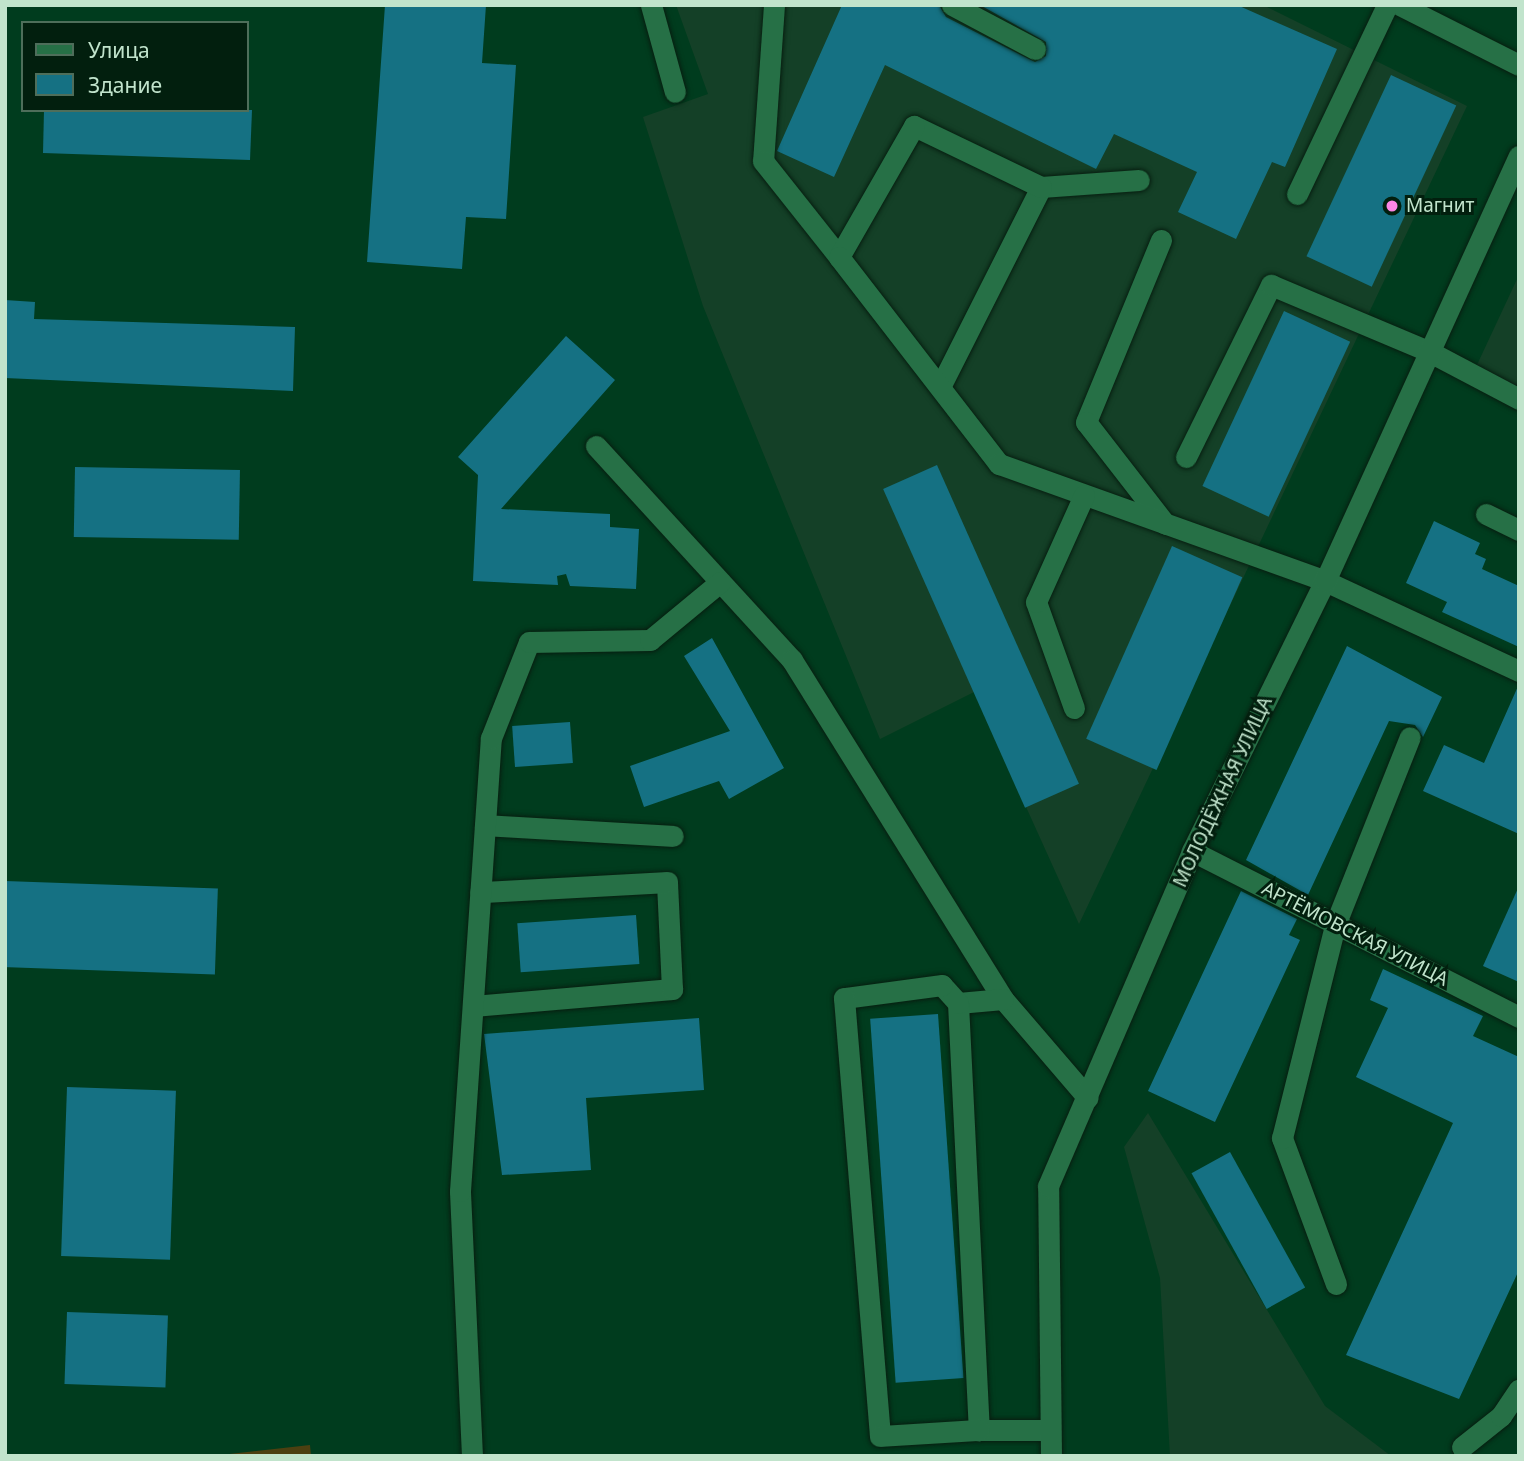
<!DOCTYPE html>
<html>
<head>
<meta charset="utf-8">
<style>
  body { margin:0 }
  #map { position:relative; width:1524px; height:1461px; overflow:hidden; background:#003c1e; font-family:"Noto Sans",sans-serif }
  div>[style] { position:absolute }
  [style*='--x'] { left:calc(var(--x)*1px); top:calc(var(--y)*1px); width:calc(var(--w)*1px); rotate:calc(var(--a)*1deg) }
  .built>* { inset:0; background:#144027 }
  .green>* { inset:0; background:#4c4011 }
  .building>* { inset:0; background:#157183; transform-origin:0 0 }
  .roads { filter:drop-shadow(0 0 2px #071e10) drop-shadow(0 0 2px #071e10) }
  .minor>* { height:21px; margin:-10.5px; padding:0 10.5px; transform-origin:10.5px; border-radius:10.5px; background:#267046 }
  .dots>* { width:19px; height:19px; translate:-50% -50%; box-sizing:border-box; border:4px solid #021f0e; border-radius:50% }
  span { translate:-50% -50%; white-space:nowrap; text-align:center; line-height:1.15; -webkit-text-stroke:6px #021f0e; paint-order:stroke }
  .poi-label { font-size:19px; color:#c1e4cc }
  .left { translate:0 -50%; text-align:left }
  .street-label { font-size:19px; color:#c1e4cc }
  .frame { position:absolute; inset:0; border:7px solid #c1e4cc; pointer-events:none }
  .legend { position:absolute; left:21px; top:21px; width:228px; height:91px; box-sizing:border-box; background:#021f0e; border:2px solid #4e6e5a; margin:0; padding:9px 12px; list-style:none; font-size:21px; color:#c1e4cc }
  .legend li { display:flex; align-items:center; gap:14px; height:35px }
  .legend b { width:35px; border:2px solid #4e6e5a }
</style>
</head>
<body>
<div id="map">
  <div class="built">
    <div style="clip-path:polygon(676px 5px,1263px 5px,1467px 106px,1079px 924px,974px 692px,880px 739px,703px 306px,643px 117px,708px 94px)"></div>
    <div style="clip-path:polygon(1519px 275px,1519px 387px,1476px 367px)"></div>
    <div style="clip-path:polygon(1148px 1113px,1325px 1406px,1391px 1456px,1170px 1456px,1160px 1278px,1124px 1147px)"></div>
  </div>
  <div class="green">
    <div style="clip-path:polygon(310px 1445px,311px 1456px,212px 1456px)"></div>
  </div>
  <div class="building">
    <div style="clip-path:polygon(385px 5px,486px 5px,482px 63px,516px 65px,506px 219px,466px 217px,462px 269px,367px 262px)"></div>
    <div style="clip-path:polygon(842px 5px,939px 5px,946px 17px,1035px 62px,1046px 56px,1046px 42px,980px 5px,1237px 5px,1337px 49px,1285px 167px,1272px 162px,1236px 239px,1178px 212px,1197px 172px,1114px 134px,1096px 169px,885px 65px,834px 177px,777px 151px)"></div>
    <div style="left:1391px;top:75px;width:72px;height:200px;rotate:25deg"></div>
    <div style="clip-path:polygon(44px 110px,252px 110px,250px 160px,43px 153px)"></div>
    <div style="clip-path:polygon(5px 300px,35px 302px,34px 319px,295px 327px,293px 391px,5px 378px)"></div>
    <div style="left:1284px;top:311px;width:73px;height:193px;rotate:25deg"></div>
    <div style="clip-path:polygon(566px 336px,615px 380px,501px 509px,610px 514px,610px 527px,639px 529px,636px 589px,570px 586px,566px 574px,557px 576px,558px 585px,473px 581px,478px 475px,458px 457px)"></div>
    <div style="left:937px;top:465px;width:349px;height:59px;rotate:66deg"></div>
    <div style="left:75px;top:467px;width:165px;height:70px;rotate:1deg"></div>
    <div style="clip-path:polygon(1434px 521px,1480px 543px,1475px 554px,1486px 559px,1482px 569px,1519px 586px,1519px 647px,1442px 612px,1447px 602px,1406px 583px)"></div>
    <div style="left:1172px;top:546px;width:77px;height:211px;rotate:24deg"></div>
    <div style="clip-path:polygon(712px 638px,784px 768px,729px 799px,719px 781px,644px 807px,630px 766px,730px 731px,684px 656px)"></div>
    <div style="clip-path:polygon(1347px 646px,1442px 697px,1423px 737px,1415px 725px,1389px 721px,1308px 895px,1246px 860px)"></div>
    <div style="clip-path:polygon(1519px 684px,1519px 834px,1423px 791px,1444px 745px,1484px 763px)"></div>
    <div style="left:570px;top:722px;width:41px;height:58px;rotate:86deg"></div>
    <div style="left:5px;top:881px;width:213px;height:86px;rotate:2deg"></div>
    <div style="clip-path:polygon(1519px 886px,1519px 982px,1483px 966px)"></div>
    <div style="clip-path:polygon(1241px 891px,1297px 919px,1289px 935px,1300px 940px,1215px 1122px,1148px 1091px)"></div>
    <div style="left:636px;top:915px;width:49px;height:119px;rotate:86deg"></div>
    <div style="clip-path:polygon(1383px 969px,1483px 1016px,1473px 1036px,1519px 1057px,1519px 1270px,1459px 1399px,1346px 1355px,1453px 1123px,1356px 1077px,1388px 1008px,1370px 1000px)"></div>
    <div style="left:938px;top:1014px;width:365px;height:68px;rotate:86deg"></div>
    <div style="clip-path:polygon(699px 1018px,704px 1090px,586px 1098px,591px 1170px,502px 1175px,484px 1034px)"></div>
    <div style="left:67px;top:1087px;width:109px;height:169px;rotate:2deg"></div>
    <div style="left:1230px;top:1152px;width:155px;height:44px;rotate:61deg"></div>
    <div style="left:67px;top:1312px;width:101px;height:72px;rotate:2deg"></div>
  </div>
  <div class="roads">
    <div class="minor">
      <div style="--x:651;--y:5;--w:90;--a:74.6"></div>
      <div style="--x:774;--y:5;--w:156;--a:94"></div>
      <div style="--x:763;--y:161;--w:122;--a:51.6"></div>
      <div style="--x:952;--y:5;--w:94;--a:27.9"></div>
      <div style="--x:1400;--y:5;--w:133;--a:26.8"></div>
      <div style="--x:1041;--y:187;--w:98;--a:-4.1"></div>
      <div style="--x:1297;--y:194;--w:209;--a:-64.5"></div>
      <div style="--x:1161;--y:240;--w:197;--a:112.4"></div>
      <div style="--x:1086;--y:422;--w:129;--a:52.2"></div>
      <div style="--x:940;--y:387;--w:224;--a:-63.2"></div>
      <div style="--x:1041;--y:187;--w:141;--a:-154.3"></div>
      <div style="--x:914;--y:126;--w:151;--a:119.8"></div>
      <div style="--x:839;--y:257;--w:262;--a:52.3"></div>
      <div style="--x:999;--y:464;--w:346;--a:19.7"></div>
      <div style="--x:1325;--y:581;--w:214;--a:24.9"></div>
      <div style="--x:596;--y:446;--w:290;--a:47.5"></div>
      <div style="--x:792;--y:660;--w:399;--a:58.1"></div>
      <div style="--x:1003;--y:999;--w:130;--a:49.4"></div>
      <div style="--x:1186;--y:457;--w:192;--a:-63.7"></div>
      <div style="--x:1271;--y:285;--w:173;--a:22.8"></div>
      <div style="--x:1430;--y:352;--w:101;--a:27.8"></div>
      <div style="--x:1486;--y:514;--w:37;--a:26"></div>
      <div style="--x:1074;--y:708;--w:113;--a:-109.7"></div>
      <div style="--x:1036;--y:602;--w:117;--a:-65.8"></div>
      <div style="--x:485;--y:825;--w:188;--a:3.3"></div>
      <div style="--x:1192;--y:851;--w:367;--a:26.9"></div>
      <div style="--x:1003;--y:999;--w:45;--a:174.9"></div>
      <div style="--x:958;--y:1003;--w:428;--a:87.2"></div>
      <div style="--x:979;--y:1430;--w:71;--a:0"></div>
      <div style="--x:958;--y:1003;--w:24;--a:-132"></div>
      <div style="--x:942;--y:985;--w:99;--a:172.4"></div>
      <div style="--x:844;--y:998;--w:439;--a:85.3"></div>
      <div style="--x:880;--y:1436;--w:99;--a:-3.5"></div>
      <div style="--x:473;--y:1006;--w:200;--a:-4.9"></div>
      <div style="--x:672;--y:989;--w:107;--a:-92.7"></div>
      <div style="--x:667;--y:882;--w:187;--a:176.9"></div>
      <div style="--x:1336;--y:1284;--w:156;--a:-110.3"></div>
      <div style="--x:1282;--y:1138;--w:219;--a:-76"></div>
      <div style="--x:1335;--y:925;--w:202;--a:-68.3"></div>
      <div style="--x:1462;--y:1447;--w:50;--a:-38.5"></div>
      <div style="--x:1501;--y:1416;--w:32;--a:-56"></div>
      <div style="--x:472;--y:1456;--w:265;--a:-92.6"></div>
      <div style="--x:460;--y:1191;--w:454;--a:-86.1"></div>
      <div style="--x:491;--y:738;--w:103;--a:-68.4"></div>
      <div style="--x:529;--y:642;--w:121;--a:-0.9"></div>
      <div style="--x:650;--y:640;--w:91;--a:-39.6"></div>
      <div style="--x:1051;--y:1456;--w:270;--a:-90.6"></div>
      <div style="--x:1048;--y:1186;--w:365;--a:-66.7"></div>
      <div style="--x:1192;--y:851;--w:301;--a:-63.8"></div>
      <div style="--x:1325;--y:581;--w:467;--a:-65.5"></div>
    </div>
  </div>
  <div class="dots">
    <div style="left:1392px;top:206px;background:#fc86e4"></div>
  </div>
  <div class="poi-label">
    <span class="left" style="left:1406px;top:206px">Магнит</span>
  </div>
  <div class="street-label">
    <span style="left:1223px;top:792px;rotate:-65deg">МОЛОДЁЖНАЯ УЛИЦА</span>
    <span style="left:1355px;top:934px;rotate:27deg">АРТЁМОВСКАЯ УЛИЦА</span>
  </div>
  <div class="frame"></div>
  <ul class="legend">
  <li><b style="height:9px;background:#267046"></b>Улица</li>
  <li><b style="height:19px;background:#157183"></b>Здание</li>
  </ul>
</div>
</body>
</html>
